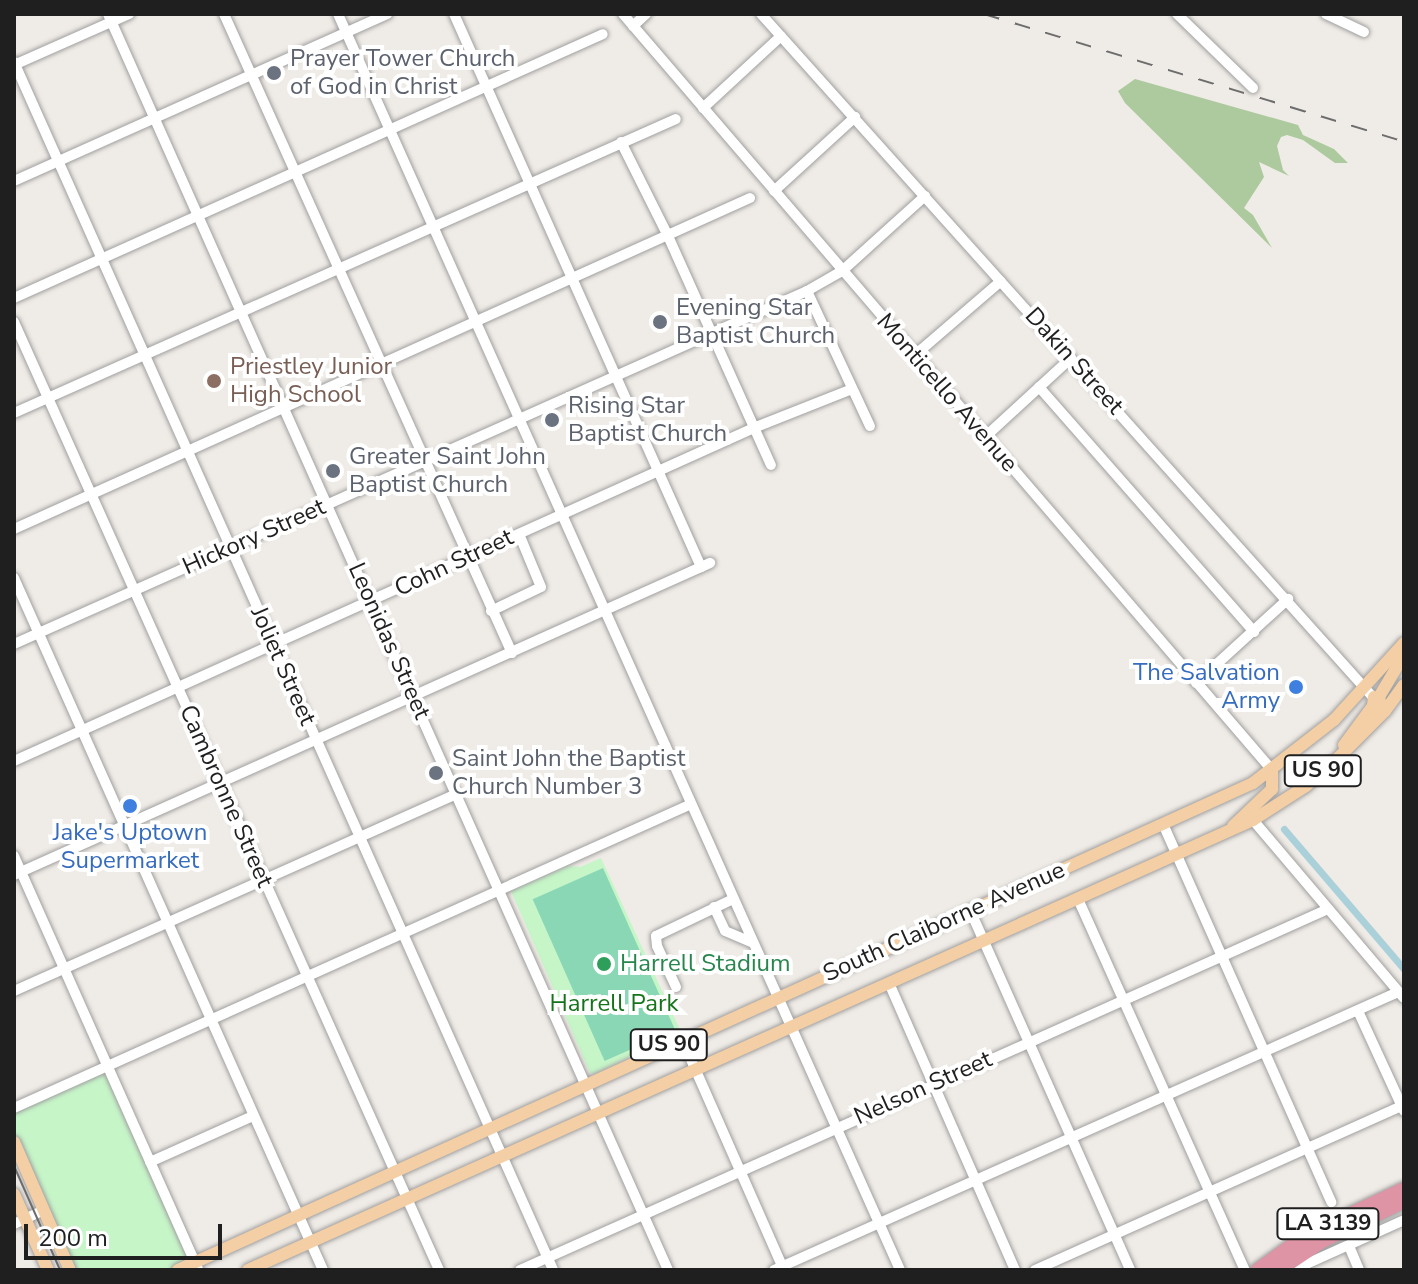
<!DOCTYPE html>
<html>
<head>
<meta charset="utf-8">
<style>
  body { margin:0 }
  #map { position:relative; width:1418px; height:1284px; overflow:hidden; background:#efebe6; font-family:"Nunito Sans",sans-serif }
  div>[style] { position:absolute }
  [style*='--x'] { left:calc(var(--x)*1px); top:calc(var(--y)*1px); width:calc(var(--w)*1px); rotate:calc(var(--a)*1deg) }
  .forest>* { inset:0; background:#adca9e }
  .park>* { inset:0; background:#c6f5c8 }
  .pitch>* { inset:0; background:#8ad7b6; transform-origin:0 0 }
  .canal>* { height:7px; margin:-3.5px; padding:0 3.5px; transform-origin:3.5px; border-radius:3.5px; background:#aad0d9 }
  .roads { filter:drop-shadow(0 0 2px #a0a0a0) drop-shadow(0 0 2px #a0a0a0) }
  .minor>* { height:10px; margin:-5px; padding:0 5px; transform-origin:5px; border-radius:5px; background:#fff }
  .major>* { height:12px; margin:-6px; padding:0 6px; transform-origin:6px; border-radius:6px; background:#f4cfa5 }
  .highway>* { height:14px; margin:-7px; padding:0 7px; transform-origin:7px; border-radius:7px; background:#df94a5 }
  .tram>* { height:2px; margin:-1px; padding:0 1px; transform-origin:1px; border-radius:1px; background:#6d6d6d }
  .rail>* { height:2px; margin-top:-1px; transform-origin:0; background:repeating-linear-gradient(90deg,#6d6d6d 0 16px,transparent 0 32px) }
  .dots>* { width:22px; height:22px; translate:-50% -50%; box-sizing:border-box; border:4px solid #fff; border-radius:50% }
  span { translate:-50% -50%; white-space:nowrap; text-align:center; line-height:1.15; -webkit-text-stroke:8px #fff; paint-order:stroke }
  .shield-label span { padding:2px 6px; background:#fff; border:2px solid; border-radius:6px; -webkit-text-stroke-width:0 }
  .shield-label { font-size:22px; color:#1f1f1f; font-weight:700 }
  .worship-label { font-size:24px; color:#5b616d }
  .left { translate:0 -50%; text-align:left }
  .street-label { font-size:24px; color:#1f1f1f }
  .education-label { font-size:24px; color:#785e54 }
  .shop-label { font-size:24px; color:#366cbe }
  .right { translate:-100% -50%; text-align:right }
  .leisure-label { font-size:24px; color:#27864d }
  .park-label { font-size:24px; color:#157419 }
  .frame { position:absolute; inset:0; border:16px solid #1f1f1f; pointer-events:none }
  .scale { position:absolute; left:24px; top:1224px; width:198px; height:36px; box-sizing:border-box; border:4px solid #1f1f1f; border-top:0; padding-left:10px; font-size:24px; line-height:28px; white-space:nowrap; color:#1f1f1f; -webkit-text-stroke:6px #fff; paint-order:stroke }
</style>
</head>
<body>
<div id="map">
  <div class="forest">
    <div style="clip-path:polygon(1135px 79px,1298px 125px,1303px 135px,1334px 149px,1348px 163px,1335px 163px,1303px 140px,1287px 135px,1281px 137px,1277px 146px,1283px 170px,1289px 176px,1259px 162px,1264px 177px,1244px 208px,1253px 215px,1272px 248px,1125px 103px,1118px 91px)"></div>
  </div>
  <div class="park">
    <div style="clip-path:polygon(601px 858px,681px 1032px,594px 1074px,590px 1073px,511px 891px,568px 866px,580px 867px)"></div>
    <div style="clip-path:polygon(107px 1066px,195px 1262px,178px 1270px,70px 1270px,14px 1142px,14px 1108px)"></div>
  </div>
  <div class="pitch">
    <div style="left:603px;top:868px;width:177px;height:77px;rotate:66deg"></div>
  </div>
  <div class="canal">
    <div style="--x:1284;--y:829;--w:184;--a:49.4"></div>
  </div>
  <div class="roads">
    <div class="minor">
      <div style="--x:108;--y:14;--w:1375;--a:65.97"></div>
      <div style="--x:224;--y:14;--w:701;--a:65.74"></div>
      <div style="--x:338;--y:14;--w:1376;--a:65.89"></div>
      <div style="--x:454;--y:14;--w:606;--a:65.93"></div>
      <div style="--x:623;--y:14;--w:996;--a:49.36"></div>
      <div style="--x:761;--y:14;--w:926;--a:48.15"></div>
      <div style="--x:1177;--y:14;--w:106;--a:44.2"></div>
      <div style="--x:1326;--y:14;--w:42;--a:25.3"></div>
      <div style="--x:633;--y:26;--w:18;--a:-43"></div>
      <div style="--x:14;--y:62;--w:1323;--a:65.95"></div>
      <div style="--x:14;--y:65;--w:126;--a:-23.9"></div>
      <div style="--x:703;--y:108;--w:106;--a:-42.7"></div>
      <div style="--x:621;--y:142;--w:105;--a:63.4"></div>
      <div style="--x:668;--y:236;--w:251;--a:65.8"></div>
      <div style="--x:14;--y:181;--w:409;--a:-24.1"></div>
      <div style="--x:774;--y:191;--w:110;--a:-42.4"></div>
      <div style="--x:807;--y:291;--w:149;--a:65"></div>
      <div style="--x:14;--y:298;--w:645;--a:-24.14"></div>
      <div style="--x:14;--y:322;--w:1039;--a:65.85"></div>
      <div style="--x:915;--y:355;--w:113;--a:-40.7"></div>
      <div style="--x:1039;--y:387;--w:326;--a:48.7"></div>
      <div style="--x:14;--y:413;--w:724;--a:-23.95"></div>
      <div style="--x:985;--y:437;--w:117;--a:-42.6"></div>
      <div style="--x:14;--y:529;--w:807;--a:-24.21"></div>
      <div style="--x:14;--y:578;--w:758;--a:65.94"></div>
      <div style="--x:491;--y:611;--w:55;--a:-25.6"></div>
      <div style="--x:541;--y:587;--w:57;--a:-112.5"></div>
      <div style="--x:14;--y:644;--w:868;--a:-24"></div>
      <div style="--x:807;--y:291;--w:40;--a:-29.7"></div>
      <div style="--x:842;--y:271;--w:112;--a:-42.1"></div>
      <div style="--x:1196;--y:683;--w:125;--a:-42.4"></div>
      <div style="--x:14;--y:761;--w:814;--a:-24.23"></div>
      <div style="--x:756;--y:427;--w:103;--a:-21.6"></div>
      <div style="--x:1253;--y:820;--w:233;--a:49.7"></div>
      <div style="--x:1163;--y:824;--w:414;--a:66"></div>
      <div style="--x:14;--y:856;--w:453;--a:66"></div>
      <div style="--x:14;--y:875;--w:763;--a:-24.15"></div>
      <div style="--x:1078;--y:899;--w:407;--a:65.8"></div>
      <div style="--x:714;--y:907;--w:26;--a:65"></div>
      <div style="--x:725;--y:931;--w:30;--a:23"></div>
      <div style="--x:970;--y:910;--w:394;--a:66"></div>
      <div style="--x:889;--y:983;--w:313;--a:66.3"></div>
      <div style="--x:676;--y:987;--w:45;--a:-114.9"></div>
      <div style="--x:657;--y:946;--w:10;--a:-96"></div>
      <div style="--x:656;--y:936;--w:85;--a:-25.7"></div>
      <div style="--x:14;--y:991;--w:484;--a:-24"></div>
      <div style="--x:1358;--y:1011;--w:110;--a:65.3"></div>
      <div style="--x:682;--y:1039;--w:253;--a:66.2"></div>
      <div style="--x:14;--y:1108;--w:740;--a:-24.17"></div>
      <div style="--x:150;--y:1162;--w:113;--a:-24.1"></div>
      <div style="--x:14;--y:1224;--w:33;--a:-25"></div>
      <div style="--x:1349;--y:1246;--w:26;--a:67"></div>
      <div style="--x:520;--y:1270;--w:885;--a:-24.07"></div>
      <div style="--x:774;--y:1270;--w:683;--a:-24.01"></div>
      <div style="--x:1035;--y:1270;--w:404;--a:-24.1"></div>
      <div style="--x:1293;--y:1270;--w:122;--a:-24.2"></div>
    </div>
    <div class="major">
      <div style="--x:1381;--y:707;--w:10;--a:-101"></div>
      <div style="--x:1379;--y:697;--w:49;--a:-59.2"></div>
      <div style="--x:1344;--y:745;--w:49;--a:-53.4"></div>
      <div style="--x:1373;--y:706;--w:9;--a:-84"></div>
      <div style="--x:1233;--y:826;--w:54;--a:-43.5"></div>
      <div style="--x:1272;--y:789;--w:19;--a:-90"></div>
      <div style="--x:14;--y:1142;--w:140;--a:66.4"></div>
      <div style="--x:14;--y:1194;--w:83;--a:65.9"></div>
      <div style="--x:178;--y:1270;--w:1180;--a:-24.37"></div>
      <div style="--x:1253;--y:783;--w:103;--a:-37.9"></div>
      <div style="--x:1334;--y:720;--w:104;--a:-47.7"></div>
      <div style="--x:248;--y:1270;--w:1101;--a:-24.12"></div>
      <div style="--x:1253;--y:820;--w:63;--a:-32.7"></div>
      <div style="--x:1306;--y:786;--w:37;--a:-41"></div>
      <div style="--x:1334;--y:762;--w:72;--a:-45"></div>
      <div style="--x:1385;--y:711;--w:32;--a:-54"></div>
    </div>
    <div class="highway">
      <div style="--x:1258;--y:1270;--w:62;--a:-35.8"></div>
      <div style="--x:1308;--y:1234;--w:106;--a:-25.1"></div>
      <div style="--x:1279;--y:1270;--w:52;--a:-34"></div>
      <div style="--x:1322;--y:1241;--w:91;--a:-26"></div>
    </div>
  </div>
  <div class="tram">
    <div style="--x:14;--y:1166;--w:114;--a:66.1"></div>
  </div>
  <div class="rail">
    <div style="--x:984;--y:14;--w:439;--a:16.9"></div>
  </div>
  <div class="dots">
    <div style="left:274px;top:73px;background:#6b7280"></div>
    <div style="left:660px;top:322px;background:#6b7280"></div>
    <div style="left:214px;top:381px;background:#8d6e63"></div>
    <div style="left:552px;top:420px;background:#6b7280"></div>
    <div style="left:333px;top:471px;background:#6b7280"></div>
    <div style="left:1296px;top:687px;background:#3f7fe0"></div>
    <div style="left:436px;top:773px;background:#6b7280"></div>
    <div style="left:130px;top:806px;background:#3f7fe0"></div>
    <div style="left:604px;top:964px;background:#2e9e5b"></div>
  </div>
  <div class="shield-label">
    <span style="left:1323px;top:771px">US 90</span>
    <span style="left:669px;top:1045px">US 90</span>
    <span style="left:1328px;top:1224px">LA 3139</span>
  </div>
  <div class="worship-label">
    <span class="left" style="left:290px;top:73px">Prayer Tower Church<br>of God in Christ</span>
    <span class="left" style="left:676px;top:322px">Evening Star<br>Baptist Church</span>
    <span class="left" style="left:568px;top:420px">Rising Star<br>Baptist Church</span>
    <span class="left" style="left:349px;top:471px">Greater Saint John<br>Baptist Church</span>
    <span class="left" style="left:452px;top:773px">Saint John the Baptist<br>Church Number 3</span>
  </div>
  <div class="street-label">
    <span style="left:1074px;top:361px;rotate:48deg">Dakin Street</span>
    <span style="left:947px;top:393px;rotate:49deg">Monticello Avenue</span>
    <span style="left:254px;top:537px;rotate:-24deg">Hickory Street</span>
    <span style="left:454px;top:563px;rotate:-25deg">Cohn Street</span>
    <span style="left:389px;top:641px;rotate:66deg">Leonidas Street</span>
    <span style="left:283px;top:666px;rotate:66deg">Joliet Street</span>
    <span style="left:226px;top:796px;rotate:66deg">Cambronne Street</span>
    <span style="left:944px;top:922px;rotate:-24deg">South Claiborne Avenue</span>
    <span style="left:923px;top:1088px;rotate:-24deg">Nelson Street</span>
  </div>
  <div class="education-label">
    <span class="left" style="left:230px;top:381px">Priestley Junior<br>High School</span>
  </div>
  <div class="shop-label">
    <span class="right" style="left:1280px;top:687px">The Salvation<br>Army</span>
    <span style="left:130px;top:847px">Jake's Uptown<br>Supermarket</span>
  </div>
  <div class="leisure-label">
    <span class="left" style="left:620px;top:964px">Harrell Stadium</span>
  </div>
  <div class="park-label">
    <span style="left:614px;top:1004px">Harrell Park</span>
  </div>
  <div class="frame"></div>
  <div class="scale">200 m</div>
</div>
</body>
</html>
